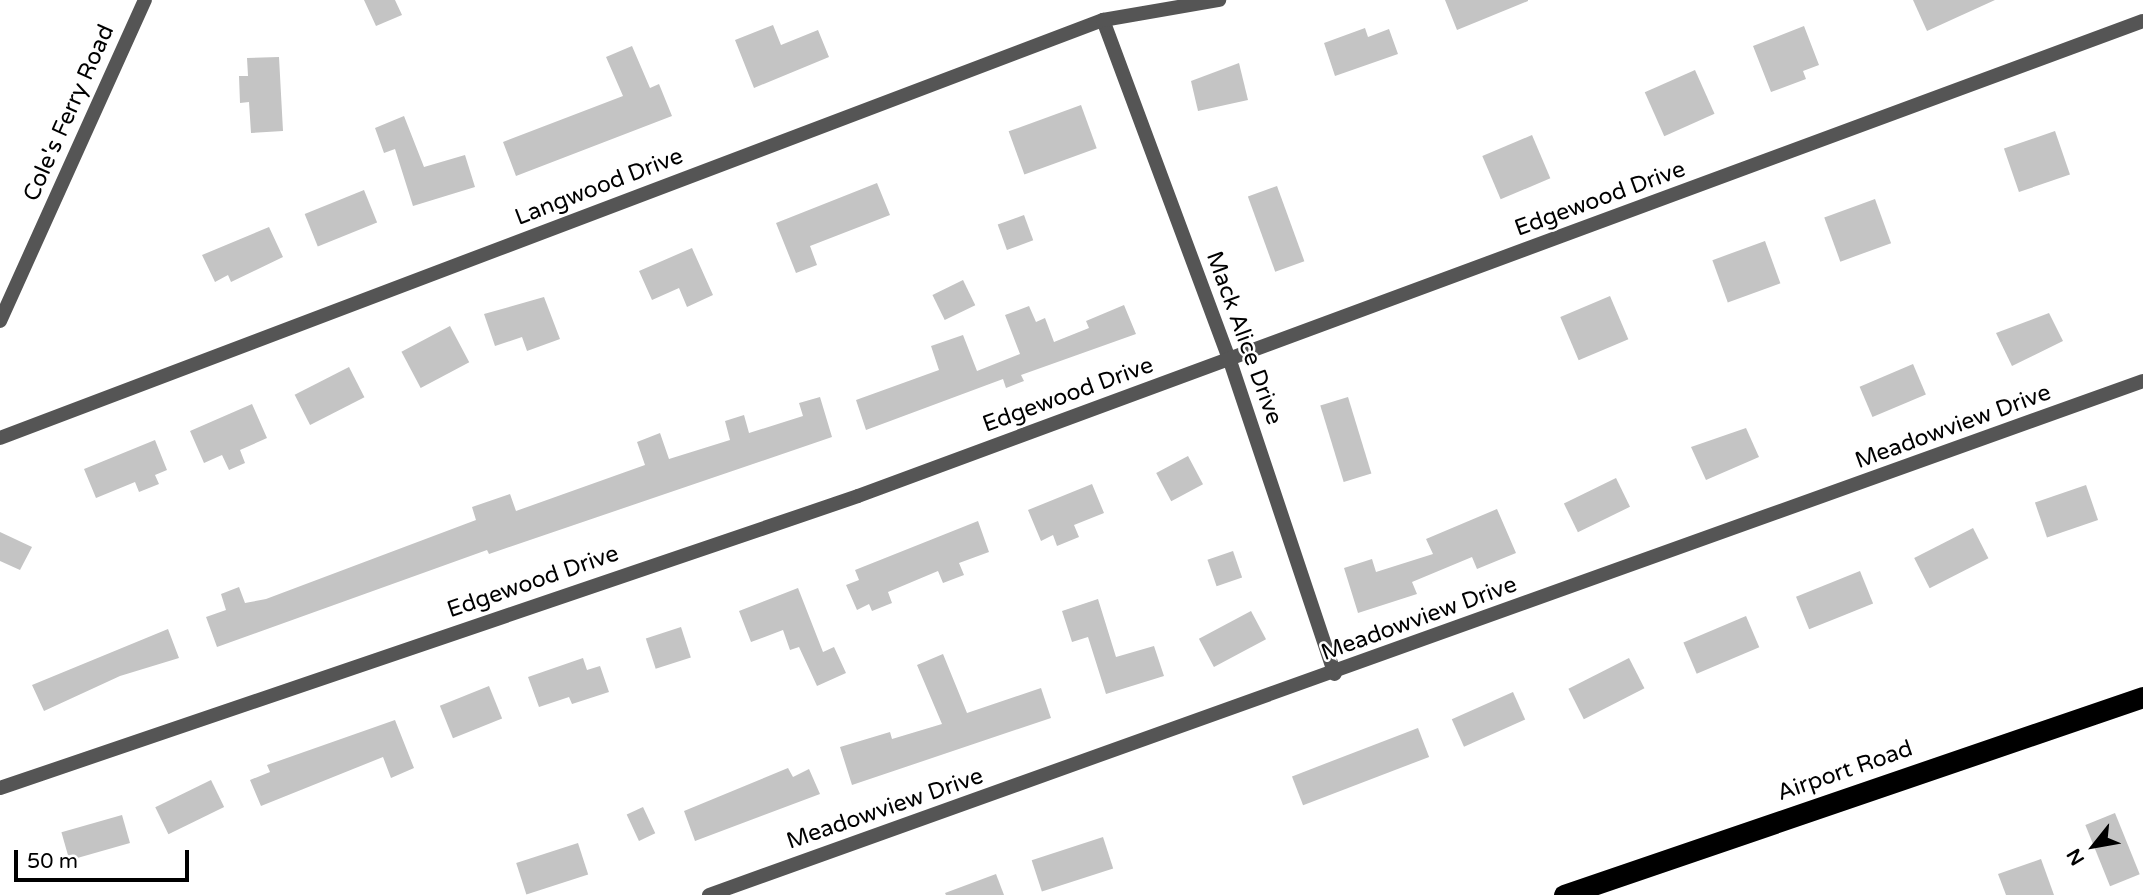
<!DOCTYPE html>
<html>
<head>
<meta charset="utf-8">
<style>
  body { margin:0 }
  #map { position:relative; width:2143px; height:895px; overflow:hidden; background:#fff; font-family:"Varela Round",sans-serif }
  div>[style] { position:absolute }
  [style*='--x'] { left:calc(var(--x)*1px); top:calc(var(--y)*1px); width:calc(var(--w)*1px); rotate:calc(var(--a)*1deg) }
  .building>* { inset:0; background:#c4c4c4; transform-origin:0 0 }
  .street>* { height:14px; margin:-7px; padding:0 7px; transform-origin:7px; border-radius:7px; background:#555 }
  .highway>* { height:21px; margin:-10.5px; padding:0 10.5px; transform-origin:10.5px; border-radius:10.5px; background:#000 }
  span { translate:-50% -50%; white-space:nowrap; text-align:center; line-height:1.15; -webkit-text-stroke:5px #fff; paint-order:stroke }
  .street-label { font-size:23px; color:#000 }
  .north { position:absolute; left:2059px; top:811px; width:70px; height:70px; -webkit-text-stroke:5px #fff; paint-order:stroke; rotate:239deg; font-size:19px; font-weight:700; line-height:28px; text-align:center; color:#000 }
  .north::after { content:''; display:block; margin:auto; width:24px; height:32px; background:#000; clip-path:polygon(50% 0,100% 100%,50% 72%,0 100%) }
  .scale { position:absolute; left:14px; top:850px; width:175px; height:32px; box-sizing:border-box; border:4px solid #000; border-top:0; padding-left:9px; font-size:21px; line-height:24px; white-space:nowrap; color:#000; -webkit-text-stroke:5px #fff; paint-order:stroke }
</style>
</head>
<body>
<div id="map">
  <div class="building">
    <div style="clip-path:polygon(364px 0,395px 0,402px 15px,376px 26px)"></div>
    <div style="clip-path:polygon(1445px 0,1528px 0,1528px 1px,1457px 30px)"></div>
    <div style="clip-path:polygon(1913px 0,1995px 0,1927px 31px)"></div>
    <div style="clip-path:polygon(773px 25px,781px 45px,818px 30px,829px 57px,754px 88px,735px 40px)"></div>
    <div style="clip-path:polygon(1804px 26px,1819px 65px,1803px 71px,1806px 79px,1771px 92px,1753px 46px)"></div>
    <div style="clip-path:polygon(1365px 28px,1368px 37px,1389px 29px,1398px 54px,1335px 76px,1324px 43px)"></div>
    <div style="clip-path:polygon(632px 46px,650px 88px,659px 84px,672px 116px,516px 176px,503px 142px,623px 96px,606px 57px)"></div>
    <div style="clip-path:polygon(279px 57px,283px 131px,251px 133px,249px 102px,240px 103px,239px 76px,248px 76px,247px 58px)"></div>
    <div style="clip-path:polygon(1239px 63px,1248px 100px,1198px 111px,1191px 81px)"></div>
    <div style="left:1695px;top:70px;width:48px;height:55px;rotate:66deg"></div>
    <div style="left:1081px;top:105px;width:46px;height:77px;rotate:70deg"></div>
    <div style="clip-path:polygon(404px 116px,424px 167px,465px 155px,475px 187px,413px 206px,395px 149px,384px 153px,375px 128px)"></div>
    <div style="left:2055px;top:131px;width:46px;height:54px;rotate:71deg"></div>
    <div style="left:1532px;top:135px;width:47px;height:54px;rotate:67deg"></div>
    <div style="clip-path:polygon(877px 183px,890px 215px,810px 246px,817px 265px,796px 273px,776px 223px)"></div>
    <div style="left:1277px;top:186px;width:80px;height:31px;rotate:70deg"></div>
    <div style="left:364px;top:190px;width:35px;height:64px;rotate:68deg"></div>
    <div style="left:1875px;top:199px;width:47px;height:54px;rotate:70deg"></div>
    <div style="left:1024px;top:215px;width:27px;height:28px;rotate:70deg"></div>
    <div style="clip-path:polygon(269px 227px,283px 257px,231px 282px,228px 275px,215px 282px,202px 255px)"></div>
    <div style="left:1765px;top:241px;width:45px;height:56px;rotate:70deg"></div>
    <div style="clip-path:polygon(692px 248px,713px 295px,687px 307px,679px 288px,652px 300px,639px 271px)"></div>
    <div style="left:963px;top:280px;width:28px;height:34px;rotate:64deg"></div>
    <div style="left:1610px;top:296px;width:47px;height:54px;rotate:67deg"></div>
    <div style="clip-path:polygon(544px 297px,560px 339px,527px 351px,522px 337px,495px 346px,484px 314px)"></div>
    <div style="clip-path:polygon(1124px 305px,1136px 334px,1021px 375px,1024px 381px,1006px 388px,1003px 379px,866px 430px,856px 400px,939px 370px,931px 346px,963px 335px,977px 371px,1020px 354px,1005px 315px,1029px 306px,1036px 322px,1045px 318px,1054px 342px,1089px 328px,1086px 321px)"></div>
    <div style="clip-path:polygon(2049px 313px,2063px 341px,2012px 366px,1996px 333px)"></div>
    <div style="left:450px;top:326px;width:41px;height:55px;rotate:62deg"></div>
    <div style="left:1913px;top:364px;width:33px;height:58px;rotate:67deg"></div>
    <div style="left:349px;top:367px;width:34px;height:61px;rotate:63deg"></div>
    <div style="clip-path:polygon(820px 397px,832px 437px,489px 554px,487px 550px,217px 647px,206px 617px,226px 610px,221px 594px,239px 587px,245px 603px,266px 599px,476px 520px,472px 507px,510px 494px,516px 511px,645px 465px,637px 442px,660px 433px,669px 459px,730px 440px,725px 421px,744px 415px,749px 433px,803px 416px,799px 403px)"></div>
    <div style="left:1348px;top:397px;width:80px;height:29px;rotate:73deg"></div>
    <div style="clip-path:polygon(252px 404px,267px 438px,240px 450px,245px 463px,229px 470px,222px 455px,204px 463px,190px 431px)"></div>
    <div style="clip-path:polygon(1746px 428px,1759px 457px,1706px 480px,1691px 447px)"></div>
    <div style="clip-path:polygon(155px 440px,167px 470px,155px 475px,159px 484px,139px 492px,135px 482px,96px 498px,84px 469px)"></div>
    <div style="left:1188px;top:456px;width:32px;height:36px;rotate:62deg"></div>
    <div style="left:1616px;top:478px;width:32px;height:58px;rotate:64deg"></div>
    <div style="clip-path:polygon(1092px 484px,1104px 513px,1074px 525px,1079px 537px,1057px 546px,1053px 535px,1041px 541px,1028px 510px)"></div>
    <div style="left:2086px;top:485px;width:37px;height:54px;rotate:71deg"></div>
    <div style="clip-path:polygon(1497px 509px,1516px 553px,1477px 569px,1472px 557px,1412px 582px,1417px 594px,1358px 613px,1344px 568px,1372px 559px,1376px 572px,1433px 554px,1426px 539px)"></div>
    <div style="clip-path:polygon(978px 521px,989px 552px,959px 563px,964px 575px,943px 583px,938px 571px,888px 592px,892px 603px,872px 611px,869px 604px,857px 610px,846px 585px,859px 580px,855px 570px)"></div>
    <div style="left:1973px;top:528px;width:34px;height:66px;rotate:63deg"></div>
    <div style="clip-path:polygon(0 532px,32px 547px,20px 570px,0 561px)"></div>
    <div style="left:1233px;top:551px;width:28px;height:27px;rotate:71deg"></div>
    <div style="left:1860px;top:571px;width:35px;height:69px;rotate:68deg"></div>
    <div style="clip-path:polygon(798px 588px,823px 652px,834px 647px,846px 673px,817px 686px,799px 647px,790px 650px,783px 630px,751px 642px,739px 611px)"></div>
    <div style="clip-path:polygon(1098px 599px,1116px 657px,1154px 646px,1164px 676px,1106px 694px,1088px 637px,1072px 642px,1062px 611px)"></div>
    <div style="left:1251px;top:611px;width:32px;height:59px;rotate:62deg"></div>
    <div style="left:1746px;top:616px;width:34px;height:68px;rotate:67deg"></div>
    <div style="left:681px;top:627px;width:32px;height:37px;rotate:72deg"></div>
    <div style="clip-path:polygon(168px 629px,179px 658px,120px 676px,44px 711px,32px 685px)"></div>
    <div style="clip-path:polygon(943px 654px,967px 713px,1041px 688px,1051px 718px,852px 785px,840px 747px,890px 732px,892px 739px,942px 724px,917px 665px)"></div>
    <div style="clip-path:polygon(583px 658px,587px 670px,600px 666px,609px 692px,572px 704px,569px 697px,539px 707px,528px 677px)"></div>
    <div style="left:1629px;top:658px;width:34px;height:68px;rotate:63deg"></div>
    <div style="left:489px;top:686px;width:35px;height:53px;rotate:68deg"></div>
    <div style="left:1513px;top:692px;width:30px;height:67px;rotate:66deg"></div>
    <div style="clip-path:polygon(395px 720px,414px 768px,391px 778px,383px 757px,261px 806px,250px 780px,270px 772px,267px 765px)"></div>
    <div style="left:1418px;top:728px;width:31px;height:135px;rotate:69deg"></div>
    <div style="clip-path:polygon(788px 768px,793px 777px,809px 769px,820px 794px,695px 841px,684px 811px)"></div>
    <div style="left:211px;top:780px;width:30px;height:62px;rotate:64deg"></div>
    <div style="left:643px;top:807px;width:29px;height:18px;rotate:65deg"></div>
    <div style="left:2115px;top:813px;width:66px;height:32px;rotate:68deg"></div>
    <div style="left:122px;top:815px;width:29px;height:63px;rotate:74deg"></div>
    <div style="left:1103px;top:837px;width:33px;height:75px;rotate:72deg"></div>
    <div style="left:578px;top:843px;width:33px;height:65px;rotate:72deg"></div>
    <div style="clip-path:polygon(2041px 859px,2054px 895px,2006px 895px,1998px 874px)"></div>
    <div style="clip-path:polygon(996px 874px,1004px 895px,946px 895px,945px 893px)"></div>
  </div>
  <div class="street">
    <div style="--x:1103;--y:20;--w:364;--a:69.6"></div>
    <div style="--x:1230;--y:361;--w:330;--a:71.5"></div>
    <div style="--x:0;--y:321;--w:352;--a:-65.7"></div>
    <div style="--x:0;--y:438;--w:1180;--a:-20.76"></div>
    <div style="--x:1103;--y:20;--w:118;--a:-9.8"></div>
    <div style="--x:0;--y:788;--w:906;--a:-18.79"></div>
    <div style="--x:858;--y:496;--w:1370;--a:-20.29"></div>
    <div style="--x:709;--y:895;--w:1523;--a:-19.72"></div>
  </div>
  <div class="highway">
    <div style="--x:1564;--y:895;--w:612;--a:-18.88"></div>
  </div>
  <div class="street-label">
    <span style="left:69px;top:113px;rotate:-66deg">Cole's Ferry Road</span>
    <span style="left:599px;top:187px;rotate:-21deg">Langwood Drive</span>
    <span style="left:1600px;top:199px;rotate:-20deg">Edgewood Drive</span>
    <span style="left:1244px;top:338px;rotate:70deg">Mack Alice Drive</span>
    <span style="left:1068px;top:395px;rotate:-20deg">Edgewood Drive</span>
    <span style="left:1953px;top:427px;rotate:-20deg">Meadowview Drive</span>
    <span style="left:533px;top:582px;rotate:-19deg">Edgewood Drive</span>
    <span style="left:1419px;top:619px;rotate:-20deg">Meadowview Drive</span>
    <span style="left:1845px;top:771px;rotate:-19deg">Airport Road</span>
    <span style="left:885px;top:809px;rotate:-19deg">Meadowview Drive</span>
  </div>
  <div class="north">N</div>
  <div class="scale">50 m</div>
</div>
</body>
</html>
